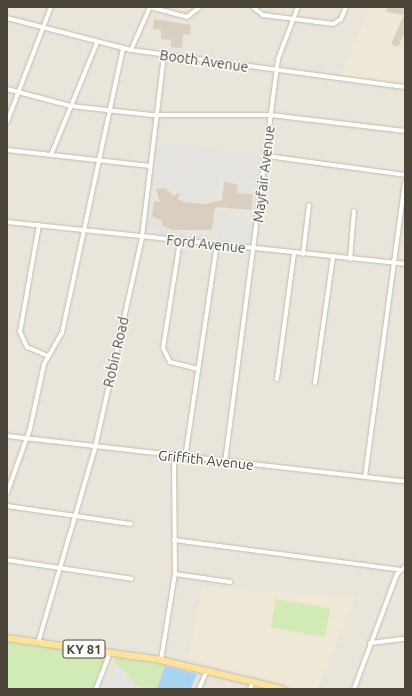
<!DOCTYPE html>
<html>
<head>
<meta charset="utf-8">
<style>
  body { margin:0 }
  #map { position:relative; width:412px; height:696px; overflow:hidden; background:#f6f3ec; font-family:Ubuntu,sans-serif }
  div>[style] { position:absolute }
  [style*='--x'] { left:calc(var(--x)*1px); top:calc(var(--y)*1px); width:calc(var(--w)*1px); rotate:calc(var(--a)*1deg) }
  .residential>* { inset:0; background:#eae5da; transform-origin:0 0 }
  .education>* { inset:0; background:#efe8d6 }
  .green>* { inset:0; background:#d2eab5; transform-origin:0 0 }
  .parking>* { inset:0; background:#e5e3e0 }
  .water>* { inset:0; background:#a9d4f2 }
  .building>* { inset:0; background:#d8cfc1 }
  .roads { filter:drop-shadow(0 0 1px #c2bbae) drop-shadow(0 0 1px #c2bbae) }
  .minor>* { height:4px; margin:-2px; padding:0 2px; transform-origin:2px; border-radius:2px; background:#fff }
  .major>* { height:5.5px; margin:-2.75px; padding:0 2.75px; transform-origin:2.75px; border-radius:2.75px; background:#ffe39c }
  span { translate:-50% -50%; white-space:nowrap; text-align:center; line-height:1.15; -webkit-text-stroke:3px #fff; paint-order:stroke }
  .shield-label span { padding:1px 3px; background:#fff; border:1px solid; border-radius:3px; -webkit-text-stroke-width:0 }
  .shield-label { font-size:13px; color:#4b4439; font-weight:700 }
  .street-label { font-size:14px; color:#4b4439 }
  .frame { position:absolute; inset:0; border:8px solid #4b4439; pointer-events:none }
</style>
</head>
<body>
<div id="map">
  <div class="residential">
    <div style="left:7px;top:7px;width:398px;height:682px"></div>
  </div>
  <div class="education">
    <div style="clip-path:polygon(369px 7px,405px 7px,405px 84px,340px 77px)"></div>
    <div style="clip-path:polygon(203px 587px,355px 597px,318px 689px,302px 689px,188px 658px)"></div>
  </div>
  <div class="green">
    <div style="left:276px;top:599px;width:55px;height:29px;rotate:10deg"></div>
    <div style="clip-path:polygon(7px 642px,103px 655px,105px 657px,92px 689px,7px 689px)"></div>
    <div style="clip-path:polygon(116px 658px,166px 665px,157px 689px,133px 685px,134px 681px,114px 662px)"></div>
  </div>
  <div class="parking">
    <div style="clip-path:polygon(160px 145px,260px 155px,256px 218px,250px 217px,253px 194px,238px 192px,239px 182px,220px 180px,217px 194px,204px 203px,184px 200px,174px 188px,152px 185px,156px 148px)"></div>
    <div style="clip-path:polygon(219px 214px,248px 217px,248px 224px,255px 225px,253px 241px,249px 241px,248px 245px,227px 242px,225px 222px,222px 241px,215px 240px,214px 217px,219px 218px)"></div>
    <div style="clip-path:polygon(148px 216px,154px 216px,164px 229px,215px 236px,211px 240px,159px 235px,147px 221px)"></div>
    <div style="clip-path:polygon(114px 663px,134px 681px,133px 686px,140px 689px,103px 689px)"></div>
  </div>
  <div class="water">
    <div style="clip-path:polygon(165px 666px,197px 674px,191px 689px,157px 689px)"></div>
  </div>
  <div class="building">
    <div style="clip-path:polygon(388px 7px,405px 7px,405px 32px,398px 47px,391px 44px,404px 15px,386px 12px)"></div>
    <div style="clip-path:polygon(154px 19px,191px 25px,190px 35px,183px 34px,182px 48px,171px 47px,171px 40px,161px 39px,161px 30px,153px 29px)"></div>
    <div style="clip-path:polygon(224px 181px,238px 185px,237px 193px,253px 194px,251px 210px,218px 207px,215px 209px,212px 230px,173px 230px,162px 226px,162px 221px,152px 216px,154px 201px,160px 202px,156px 189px,165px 188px,174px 196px,177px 193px,180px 195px,177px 199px,185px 202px,205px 204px,222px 200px)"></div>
  </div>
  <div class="roads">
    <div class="minor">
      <div style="--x:150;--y:7;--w:38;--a:15"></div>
      <div style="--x:187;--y:17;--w:16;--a:-38"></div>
      <div style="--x:253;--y:7;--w:13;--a:39"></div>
      <div style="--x:263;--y:15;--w:71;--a:7.3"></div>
      <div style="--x:333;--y:24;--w:9;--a:-32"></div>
      <div style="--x:341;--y:19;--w:13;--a:-67"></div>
      <div style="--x:7;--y:18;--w:128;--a:14.5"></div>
      <div style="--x:131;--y:50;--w:276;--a:7.7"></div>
      <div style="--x:131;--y:50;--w:47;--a:-66.2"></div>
      <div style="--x:7;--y:89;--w:66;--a:14.9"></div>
      <div style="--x:71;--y:106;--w:81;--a:6.4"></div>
      <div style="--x:151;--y:115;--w:120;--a:0"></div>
      <div style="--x:271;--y:115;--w:135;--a:6.8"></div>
      <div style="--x:7;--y:122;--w:123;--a:-69.1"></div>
      <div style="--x:7;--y:150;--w:144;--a:6.4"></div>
      <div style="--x:51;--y:155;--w:121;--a:-67.7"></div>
      <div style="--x:267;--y:156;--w:139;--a:7.8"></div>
      <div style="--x:7;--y:222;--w:400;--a:6"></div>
      <div style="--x:39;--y:225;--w:109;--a:100.1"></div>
      <div style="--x:20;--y:332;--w:17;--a:65"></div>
      <div style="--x:27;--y:347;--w:23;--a:23"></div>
      <div style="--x:180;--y:241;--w:108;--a:99"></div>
      <div style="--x:163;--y:348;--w:16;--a:63"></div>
      <div style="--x:170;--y:362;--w:29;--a:14"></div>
      <div style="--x:303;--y:254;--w:49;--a:-83"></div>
      <div style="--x:350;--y:259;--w:48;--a:-85.2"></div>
      <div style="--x:277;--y:379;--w:127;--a:-82.3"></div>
      <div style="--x:315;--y:383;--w:127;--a:-81.9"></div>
      <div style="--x:7;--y:436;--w:401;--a:6.5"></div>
      <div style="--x:185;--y:458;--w:215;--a:-81.5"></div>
      <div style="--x:225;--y:462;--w:406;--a:-82.5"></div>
      <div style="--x:278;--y:59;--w:56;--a:-69"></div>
      <div style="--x:365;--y:477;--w:297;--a:-82.3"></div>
      <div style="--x:7;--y:493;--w:68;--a:-70.2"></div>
      <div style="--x:30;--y:429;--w:66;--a:-77.8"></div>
      <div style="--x:44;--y:364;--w:36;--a:-60"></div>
      <div style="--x:62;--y:333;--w:291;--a:-77.9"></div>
      <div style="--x:7;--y:506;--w:125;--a:8.3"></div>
      <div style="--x:174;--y:540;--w:229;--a:7.5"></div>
      <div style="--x:7;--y:560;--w:126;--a:8.6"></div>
      <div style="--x:175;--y:574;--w:56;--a:8.3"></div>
      <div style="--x:38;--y:643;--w:203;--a:-73.7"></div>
      <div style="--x:95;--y:448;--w:216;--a:-77.4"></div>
      <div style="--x:142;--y:237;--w:182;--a:-83.1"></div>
      <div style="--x:370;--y:643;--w:35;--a:-7"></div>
      <div style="--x:161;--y:660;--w:87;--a:-80.8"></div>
      <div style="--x:175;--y:574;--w:117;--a:-90.5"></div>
      <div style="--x:96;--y:689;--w:39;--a:-69"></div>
      <div style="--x:199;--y:689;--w:21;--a:-67"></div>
      <div style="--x:250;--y:689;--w:9;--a:-69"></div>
      <div style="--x:354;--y:689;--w:123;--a:-69.5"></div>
      <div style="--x:397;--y:574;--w:11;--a:-41"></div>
    </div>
    <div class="major">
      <div style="--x:7;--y:638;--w:156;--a:8.1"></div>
      <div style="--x:161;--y:660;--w:125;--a:13.4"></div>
    </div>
  </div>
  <div class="shield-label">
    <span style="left:84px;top:649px">KY 81</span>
  </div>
  <div class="street-label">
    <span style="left:204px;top:61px;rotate:8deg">Booth Avenue</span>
    <span style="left:264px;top:174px;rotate:-83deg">Mayfair Avenue</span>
    <span style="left:206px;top:244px;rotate:6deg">Ford Avenue</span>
    <span style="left:116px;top:352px;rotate:-77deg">Robin Road</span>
    <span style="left:206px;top:460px;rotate:6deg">Griffith Avenue</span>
  </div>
  <div class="frame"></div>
</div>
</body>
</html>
